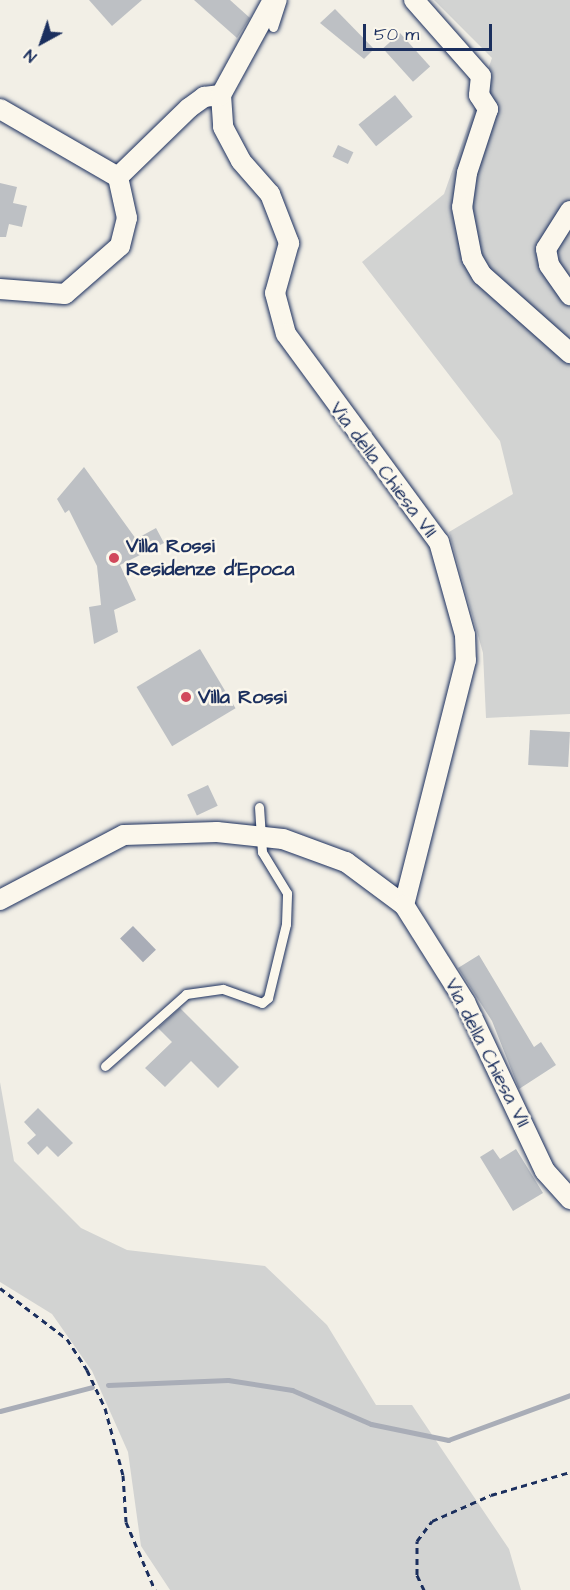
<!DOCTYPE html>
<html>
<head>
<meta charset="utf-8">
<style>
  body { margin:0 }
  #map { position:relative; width:570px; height:1590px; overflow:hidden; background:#f2efe6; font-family:"Architects Daughter",sans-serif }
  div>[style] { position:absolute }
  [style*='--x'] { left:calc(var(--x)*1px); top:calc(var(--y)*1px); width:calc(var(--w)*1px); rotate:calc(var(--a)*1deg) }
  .green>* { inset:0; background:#d2d3d2 }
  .water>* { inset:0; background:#a9adb7; transform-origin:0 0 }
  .stream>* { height:5px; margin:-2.5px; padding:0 2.5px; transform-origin:2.5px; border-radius:2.5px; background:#a9adb7 }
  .building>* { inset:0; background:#bdc0c4; transform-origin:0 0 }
  .path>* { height:3px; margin-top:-1.5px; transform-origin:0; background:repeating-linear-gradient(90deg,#1b2f5e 0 6px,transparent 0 10.5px) }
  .roads { filter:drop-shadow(0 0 2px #1b2f5e) drop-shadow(0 0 2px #1b2f5e) }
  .service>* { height:9px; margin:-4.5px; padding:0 4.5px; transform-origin:4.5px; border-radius:4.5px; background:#fbf7ec }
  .minor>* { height:20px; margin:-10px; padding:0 10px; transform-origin:10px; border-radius:10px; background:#fbf7ec }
  .dots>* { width:16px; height:16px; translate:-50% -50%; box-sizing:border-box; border:3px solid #fbf7ec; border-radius:50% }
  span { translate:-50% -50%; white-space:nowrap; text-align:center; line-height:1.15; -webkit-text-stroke:5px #fbf7ec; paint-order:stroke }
  .street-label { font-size:20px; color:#1b2f5e }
  .poi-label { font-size:20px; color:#1b2f5e; font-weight:700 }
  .left { translate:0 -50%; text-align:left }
  .north { position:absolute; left:12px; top:12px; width:60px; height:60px; -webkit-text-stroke:4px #fbf7ec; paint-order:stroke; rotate:220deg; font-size:16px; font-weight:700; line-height:24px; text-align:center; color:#1b2f5e }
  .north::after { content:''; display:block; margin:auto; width:21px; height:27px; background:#1b2f5e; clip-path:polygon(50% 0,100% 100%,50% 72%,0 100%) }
  .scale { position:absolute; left:363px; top:24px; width:129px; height:27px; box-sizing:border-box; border:3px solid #1b2f5e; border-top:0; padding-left:8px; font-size:18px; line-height:21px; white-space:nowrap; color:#1b2f5e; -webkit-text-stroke:4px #fbf7ec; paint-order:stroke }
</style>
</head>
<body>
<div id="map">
  <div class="green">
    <div style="clip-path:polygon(434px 0,570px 0,570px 714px,486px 718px,483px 653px,449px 532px,513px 494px,500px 441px,362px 262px,444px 194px,492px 58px)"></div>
    <div style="clip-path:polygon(0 1082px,14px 1161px,81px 1228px,127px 1250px,265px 1266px,327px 1325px,376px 1405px,412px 1405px,509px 1549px,521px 1590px,170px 1590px,141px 1546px,128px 1452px,92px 1371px,52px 1314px,0 1282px)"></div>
  </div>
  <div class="water">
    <div style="left:133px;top:926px;width:33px;height:18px;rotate:46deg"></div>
  </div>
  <div class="stream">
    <div style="--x:108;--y:1385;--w:120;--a:-2.4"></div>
    <div style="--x:228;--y:1380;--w:65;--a:8.9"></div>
    <div style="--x:292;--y:1390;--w:86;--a:23.3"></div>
    <div style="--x:371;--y:1424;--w:79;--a:11.7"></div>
    <div style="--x:448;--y:1440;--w:130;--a:-20.2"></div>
    <div style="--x:0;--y:1411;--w:95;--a:-14.6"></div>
  </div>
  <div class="building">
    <div style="clip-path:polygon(89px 0,142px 0,112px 26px)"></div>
    <div style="clip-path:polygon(194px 0,230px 0,250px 18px,237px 38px)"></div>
    <div style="clip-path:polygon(335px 9px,374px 49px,364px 59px,320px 23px)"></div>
    <div style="left:400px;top:33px;width:45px;height:23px;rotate:48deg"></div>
    <div style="left:395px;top:95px;width:28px;height:47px;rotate:51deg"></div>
    <div style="left:338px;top:145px;width:17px;height:13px;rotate:25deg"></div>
    <div style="clip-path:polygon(0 183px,17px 187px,13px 203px,27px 206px,22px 227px,9px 224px,6px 237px,0 237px)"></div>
    <div style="clip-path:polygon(84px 467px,136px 539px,156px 528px,164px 543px,120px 565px,136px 600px,114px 610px,118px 632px,94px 644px,89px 607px,101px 605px,97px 566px,69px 510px,65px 513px,57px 499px)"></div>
    <div style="left:200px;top:649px;width:69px;height:74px;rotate:59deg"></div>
    <div style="left:530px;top:730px;width:40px;height:35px;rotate:3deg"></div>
    <div style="left:208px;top:785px;width:23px;height:23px;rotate:65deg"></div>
    <div style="clip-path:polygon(479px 955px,534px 1047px,541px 1042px,556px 1065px,519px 1089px,492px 1021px,458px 968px)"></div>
    <div style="clip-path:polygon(180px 1008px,239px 1067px,218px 1088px,191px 1061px,165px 1087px,145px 1068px,172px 1042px,158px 1028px)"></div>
    <div style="clip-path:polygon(38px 1108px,73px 1143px,58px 1157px,47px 1146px,38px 1155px,27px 1143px,36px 1135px,24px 1122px)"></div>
    <div style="clip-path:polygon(493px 1149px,500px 1159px,516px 1149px,543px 1193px,513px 1211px,480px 1157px)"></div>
  </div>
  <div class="path">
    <div style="--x:0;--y:1288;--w:84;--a:37.3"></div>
    <div style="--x:67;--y:1339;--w:37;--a:57"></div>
    <div style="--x:87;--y:1370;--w:42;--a:64.7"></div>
    <div style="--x:105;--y:1408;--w:69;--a:75"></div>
    <div style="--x:123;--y:1475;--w:47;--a:86.3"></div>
    <div style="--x:126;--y:1522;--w:74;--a:66.9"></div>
    <div style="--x:424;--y:1590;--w:17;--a:-115"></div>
    <div style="--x:417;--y:1575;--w:34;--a:-90"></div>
    <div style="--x:417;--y:1541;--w:25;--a:-53"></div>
    <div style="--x:432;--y:1521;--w:64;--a:-23.8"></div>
    <div style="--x:491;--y:1495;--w:82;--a:-16.2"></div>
  </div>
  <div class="roads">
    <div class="service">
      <div style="--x:273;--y:27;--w:28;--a:-72"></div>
      <div style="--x:105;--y:1066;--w:108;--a:-41.6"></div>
      <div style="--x:186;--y:994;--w:37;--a:-8"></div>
      <div style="--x:223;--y:989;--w:41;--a:19.7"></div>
      <div style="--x:262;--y:1003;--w:8;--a:-40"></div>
      <div style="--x:268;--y:998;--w:76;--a:-76.3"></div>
      <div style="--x:286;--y:924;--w:31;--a:-88"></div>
      <div style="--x:287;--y:893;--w:48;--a:-121.4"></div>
      <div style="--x:262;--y:852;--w:45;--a:-93.8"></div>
    </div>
    <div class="minor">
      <div style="--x:414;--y:0;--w:101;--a:48.6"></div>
      <div style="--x:481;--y:76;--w:19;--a:96"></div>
      <div style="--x:479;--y:95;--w:17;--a:57"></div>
      <div style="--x:488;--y:109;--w:67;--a:108.2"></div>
      <div style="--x:467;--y:173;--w:34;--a:98"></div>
      <div style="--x:462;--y:207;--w:52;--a:78.9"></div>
      <div style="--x:472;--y:258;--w:20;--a:60"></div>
      <div style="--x:482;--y:275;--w:118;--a:41.6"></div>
      <div style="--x:221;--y:95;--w:32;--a:86"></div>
      <div style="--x:223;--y:127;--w:38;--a:62"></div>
      <div style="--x:241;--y:161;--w:44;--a:48.7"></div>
      <div style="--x:270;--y:194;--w:53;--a:68.8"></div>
      <div style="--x:289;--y:243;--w:52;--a:105.6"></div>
      <div style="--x:275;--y:293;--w:42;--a:75"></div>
      <div style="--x:286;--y:334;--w:258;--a:53.7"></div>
      <div style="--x:439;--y:542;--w:97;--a:74.4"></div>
      <div style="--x:465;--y:635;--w:25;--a:88"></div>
      <div style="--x:466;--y:660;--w:253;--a:104.2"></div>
      <div style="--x:0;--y:109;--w:136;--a:30"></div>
      <div style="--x:570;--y:211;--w:45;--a:122.3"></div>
      <div style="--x:546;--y:249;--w:16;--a:79"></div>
      <div style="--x:549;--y:265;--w:37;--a:55"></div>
      <div style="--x:0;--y:289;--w:65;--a:4.4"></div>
      <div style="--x:65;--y:294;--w:73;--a:-41.1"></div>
      <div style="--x:120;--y:246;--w:29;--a:-76"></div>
      <div style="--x:127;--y:218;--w:42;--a:-102.4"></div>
      <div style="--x:118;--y:177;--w:99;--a:-44.2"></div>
      <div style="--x:189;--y:108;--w:19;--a:-36"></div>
      <div style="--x:204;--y:97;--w:17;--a:-7"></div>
      <div style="--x:221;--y:95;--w:108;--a:-61.3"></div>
      <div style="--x:0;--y:900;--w:140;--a:-27.7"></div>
      <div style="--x:124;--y:835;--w:93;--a:-1.8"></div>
      <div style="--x:217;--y:832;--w:66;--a:6.1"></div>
      <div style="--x:283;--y:839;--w:67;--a:20.1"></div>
      <div style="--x:346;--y:862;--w:72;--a:36.6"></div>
      <div style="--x:404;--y:905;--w:115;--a:57.8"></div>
      <div style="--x:465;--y:1002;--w:187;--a:64.7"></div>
      <div style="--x:545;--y:1171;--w:38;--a:48"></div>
    </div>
  </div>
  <div class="dots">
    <div style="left:114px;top:558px;background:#d1495b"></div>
    <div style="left:186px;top:697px;background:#d1495b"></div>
  </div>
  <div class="street-label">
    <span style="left:383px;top:470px;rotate:53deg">Via della Chiesa VII</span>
    <span style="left:487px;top:1053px;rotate:63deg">Via della Chiesa VII</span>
  </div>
  <div class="poi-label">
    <span class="left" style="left:126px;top:558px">Villa Rossi<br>Residenze d'Epoca</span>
    <span class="left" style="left:198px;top:697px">Villa Rossi</span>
  </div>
  <div class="north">N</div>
  <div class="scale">50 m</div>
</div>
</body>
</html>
